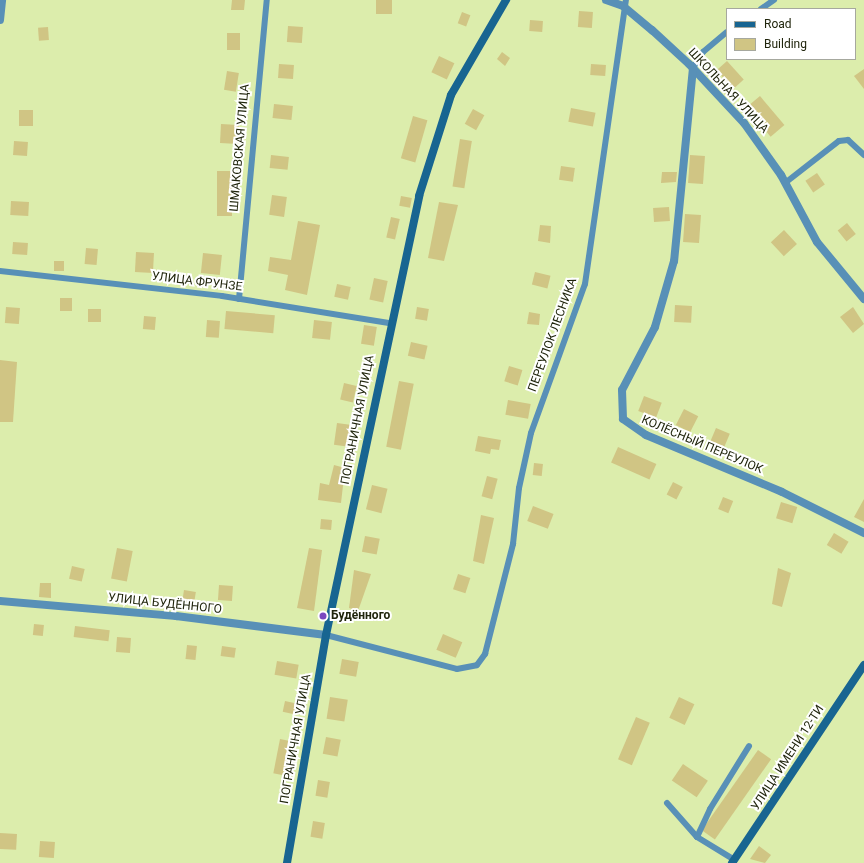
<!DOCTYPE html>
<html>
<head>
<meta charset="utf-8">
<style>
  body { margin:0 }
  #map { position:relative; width:864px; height:863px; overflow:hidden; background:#dcedac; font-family:Roboto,sans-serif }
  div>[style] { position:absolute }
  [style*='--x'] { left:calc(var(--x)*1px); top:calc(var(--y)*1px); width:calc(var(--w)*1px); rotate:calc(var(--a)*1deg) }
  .building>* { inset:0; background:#d0c584; transform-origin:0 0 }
  .lane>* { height:6px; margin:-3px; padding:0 3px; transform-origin:3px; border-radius:3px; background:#5890b7 }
  .street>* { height:8px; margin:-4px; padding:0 4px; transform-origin:4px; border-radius:4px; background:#5890b7 }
  .secondary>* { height:8px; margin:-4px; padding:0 4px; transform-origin:4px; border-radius:4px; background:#186591 }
  .dots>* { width:11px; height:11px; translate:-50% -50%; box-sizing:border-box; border:2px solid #fff; border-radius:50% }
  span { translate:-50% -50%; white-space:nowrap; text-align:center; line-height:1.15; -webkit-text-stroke:4px #fff; paint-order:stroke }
  .street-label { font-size:12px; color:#20250c }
  .poi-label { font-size:12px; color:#20250c; font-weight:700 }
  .left { translate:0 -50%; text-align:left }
  .legend { position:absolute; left:726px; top:8px; width:130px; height:52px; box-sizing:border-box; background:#fff; border:1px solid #a6a89e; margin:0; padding:5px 7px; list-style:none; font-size:12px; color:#20250c }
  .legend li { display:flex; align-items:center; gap:8px; height:20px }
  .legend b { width:20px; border:1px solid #a6a89e }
</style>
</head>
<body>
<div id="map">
  <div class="building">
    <div style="clip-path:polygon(232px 0,245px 0,244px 10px,231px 10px)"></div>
    <div style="left:376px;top:0;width:16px;height:14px"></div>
    <div style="left:579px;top:11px;width:14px;height:16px;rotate:4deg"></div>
    <div style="left:462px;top:12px;width:9px;height:12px;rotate:21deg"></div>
    <div style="left:530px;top:20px;width:13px;height:11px;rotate:4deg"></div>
    <div style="left:288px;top:26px;width:15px;height:16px;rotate:4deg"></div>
    <div style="left:48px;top:27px;width:13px;height:10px;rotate:86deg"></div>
    <div style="left:227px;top:33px;width:13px;height:17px"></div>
    <div style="clip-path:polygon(502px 52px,510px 58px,505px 66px,497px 59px)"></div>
    <div style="left:439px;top:56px;width:17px;height:18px;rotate:25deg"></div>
    <div style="left:727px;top:61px;width:25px;height:14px;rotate:48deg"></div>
    <div style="left:279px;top:64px;width:15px;height:14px;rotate:4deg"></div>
    <div style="left:591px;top:64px;width:15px;height:11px;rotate:4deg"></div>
    <div style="clip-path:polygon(864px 69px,864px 89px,854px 76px)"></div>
    <div style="left:227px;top:71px;width:12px;height:19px;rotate:9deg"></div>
    <div style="left:760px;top:96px;width:38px;height:18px;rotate:50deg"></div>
    <div style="left:274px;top:104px;width:19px;height:14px;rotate:6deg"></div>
    <div style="left:571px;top:108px;width:25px;height:14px;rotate:11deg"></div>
    <div style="left:473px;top:109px;width:13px;height:17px;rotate:29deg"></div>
    <div style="left:19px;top:110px;width:14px;height:16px"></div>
    <div style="left:413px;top:116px;width:15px;height:44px;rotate:16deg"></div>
    <div style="left:221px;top:124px;width:18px;height:19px;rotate:3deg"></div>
    <div style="left:460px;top:139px;width:12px;height:48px;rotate:9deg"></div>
    <div style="left:14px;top:141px;width:14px;height:14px;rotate:4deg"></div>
    <div style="left:271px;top:155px;width:18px;height:13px;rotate:6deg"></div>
    <div style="left:690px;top:155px;width:15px;height:28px;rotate:4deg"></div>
    <div style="left:561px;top:166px;width:14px;height:14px;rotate:8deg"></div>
    <div style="left:217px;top:171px;width:15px;height:45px"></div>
    <div style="clip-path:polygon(662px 172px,677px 172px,676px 182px,661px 183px)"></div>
    <div style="left:817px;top:173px;width:14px;height:14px;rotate:56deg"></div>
    <div style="left:272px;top:195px;width:15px;height:20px;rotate:8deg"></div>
    <div style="left:401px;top:196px;width:11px;height:10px;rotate:10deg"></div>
    <div style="left:11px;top:201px;width:18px;height:14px;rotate:3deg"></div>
    <div style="clip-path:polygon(439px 202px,458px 205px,444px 261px,428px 258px)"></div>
    <div style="left:669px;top:207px;width:14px;height:16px;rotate:86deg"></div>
    <div style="left:685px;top:214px;width:16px;height:28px;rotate:4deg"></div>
    <div style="left:391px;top:217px;width:9px;height:21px;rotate:13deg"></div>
    <div style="clip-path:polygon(298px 221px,320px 225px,307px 295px,285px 290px,288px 275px,268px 271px,270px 257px,291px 260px)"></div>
    <div style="left:847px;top:223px;width:14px;height:12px;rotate:51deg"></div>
    <div style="clip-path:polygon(540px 225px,551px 226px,550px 243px,538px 241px)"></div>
    <div style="left:784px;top:230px;width:19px;height:18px;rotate:47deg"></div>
    <div style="left:13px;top:242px;width:15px;height:12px;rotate:4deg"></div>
    <div style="left:86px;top:248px;width:12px;height:16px;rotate:5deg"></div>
    <div style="left:136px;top:252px;width:18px;height:20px;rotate:3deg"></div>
    <div style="left:203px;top:253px;width:19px;height:20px;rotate:6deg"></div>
    <div style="left:54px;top:261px;width:10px;height:10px"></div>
    <div style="left:535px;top:272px;width:16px;height:13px;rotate:14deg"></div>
    <div style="left:374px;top:278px;width:14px;height:22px;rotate:12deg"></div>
    <div style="left:337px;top:284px;width:14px;height:13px;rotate:12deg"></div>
    <div style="left:60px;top:298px;width:12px;height:13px"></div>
    <div style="left:675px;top:305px;width:17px;height:17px;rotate:3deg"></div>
    <div style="left:6px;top:307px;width:14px;height:16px;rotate:4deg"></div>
    <div style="left:417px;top:307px;width:12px;height:12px;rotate:9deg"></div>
    <div style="clip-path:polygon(853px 307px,864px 324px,853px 333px,840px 317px)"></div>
    <div style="left:88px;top:309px;width:13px;height:13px"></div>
    <div style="left:226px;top:311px;width:49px;height:18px;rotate:5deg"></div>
    <div style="clip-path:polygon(529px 312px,540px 314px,539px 325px,527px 324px)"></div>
    <div style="left:144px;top:316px;width:12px;height:13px;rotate:5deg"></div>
    <div style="left:207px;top:320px;width:13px;height:17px;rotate:4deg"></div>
    <div style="left:314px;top:320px;width:18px;height:18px;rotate:6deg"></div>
    <div style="left:364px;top:325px;width:13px;height:19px;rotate:9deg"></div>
    <div style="left:411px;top:342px;width:17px;height:14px;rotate:13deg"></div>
    <div style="clip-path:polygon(0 360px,17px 362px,13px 422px,0 422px)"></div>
    <div style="left:509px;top:366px;width:14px;height:16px;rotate:17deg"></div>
    <div style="left:399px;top:381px;width:15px;height:67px;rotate:11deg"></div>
    <div style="left:344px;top:383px;width:13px;height:17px;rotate:13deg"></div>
    <div style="left:644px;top:396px;width:19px;height:16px;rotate:21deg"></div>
    <div style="left:508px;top:400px;width:23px;height:15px;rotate:10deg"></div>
    <div style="left:684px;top:409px;width:16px;height:18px;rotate:27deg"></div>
    <div style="left:337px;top:423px;width:15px;height:22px;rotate:8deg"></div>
    <div style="left:716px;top:428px;width:15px;height:17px;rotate:23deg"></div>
    <div style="clip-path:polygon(478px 436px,501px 440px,499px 450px,491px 449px,490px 454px,475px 451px)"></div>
    <div style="left:618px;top:447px;width:42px;height:17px;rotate:24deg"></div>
    <div style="left:534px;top:463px;width:9px;height:12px;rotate:6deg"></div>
    <div style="clip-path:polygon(334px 465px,345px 468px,341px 503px,318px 500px,320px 483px,329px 485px)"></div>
    <div style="left:487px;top:476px;width:11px;height:21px;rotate:15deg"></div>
    <div style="left:673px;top:482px;width:11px;height:14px;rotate:27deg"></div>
    <div style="left:372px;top:485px;width:16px;height:25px;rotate:14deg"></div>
    <div style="left:723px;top:497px;width:11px;height:13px;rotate:22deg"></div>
    <div style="clip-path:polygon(864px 499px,864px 522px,854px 517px)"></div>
    <div style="left:781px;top:502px;width:17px;height:17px;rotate:17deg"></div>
    <div style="left:533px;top:506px;width:22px;height:16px;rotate:21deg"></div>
    <div style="clip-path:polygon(481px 515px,494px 518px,484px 564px,473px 561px)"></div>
    <div style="left:321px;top:519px;width:11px;height:10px;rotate:5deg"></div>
    <div style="left:834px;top:533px;width:17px;height:14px;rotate:31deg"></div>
    <div style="left:365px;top:536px;width:15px;height:16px;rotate:11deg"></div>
    <div style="left:117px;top:548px;width:16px;height:31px;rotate:11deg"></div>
    <div style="clip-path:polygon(309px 548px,322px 550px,314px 611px,297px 608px)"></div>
    <div style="left:72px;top:566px;width:13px;height:13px;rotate:13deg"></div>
    <div style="clip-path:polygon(778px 568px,791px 573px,782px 607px,772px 604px)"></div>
    <div style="clip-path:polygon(354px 570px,371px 574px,358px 611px,349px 608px)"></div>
    <div style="left:458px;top:574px;width:13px;height:16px;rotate:18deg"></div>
    <div style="clip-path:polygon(40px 583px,51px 583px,51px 598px,39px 597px)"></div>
    <div style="left:219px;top:585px;width:14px;height:15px;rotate:4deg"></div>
    <div style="left:184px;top:590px;width:12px;height:12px;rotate:9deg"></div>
    <div style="left:34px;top:624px;width:10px;height:11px;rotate:6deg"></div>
    <div style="left:75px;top:626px;width:35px;height:11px;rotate:7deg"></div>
    <div style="left:443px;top:634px;width:21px;height:17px;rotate:23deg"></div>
    <div style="left:117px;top:637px;width:14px;height:15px;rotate:4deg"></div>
    <div style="left:187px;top:645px;width:10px;height:14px;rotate:6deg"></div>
    <div style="left:222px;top:646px;width:14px;height:10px;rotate:8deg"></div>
    <div style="left:342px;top:659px;width:17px;height:15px;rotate:10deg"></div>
    <div style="left:277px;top:661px;width:22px;height:14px;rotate:10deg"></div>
    <div style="left:330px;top:697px;width:18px;height:22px;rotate:9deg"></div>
    <div style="left:679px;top:697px;width:17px;height:23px;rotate:25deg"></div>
    <div style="left:285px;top:701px;width:14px;height:11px;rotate:12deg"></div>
    <div style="left:636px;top:717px;width:15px;height:46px;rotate:23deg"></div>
    <div style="left:326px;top:737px;width:15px;height:17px;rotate:11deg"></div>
    <div style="left:280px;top:739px;width:10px;height:35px;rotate:11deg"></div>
    <div style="left:758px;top:750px;width:16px;height:98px;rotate:35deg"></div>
    <div style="left:683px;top:764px;width:30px;height:20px;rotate:34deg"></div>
    <div style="left:318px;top:780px;width:12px;height:16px;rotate:9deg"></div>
    <div style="left:313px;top:821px;width:12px;height:16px;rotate:9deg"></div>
    <div style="left:0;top:833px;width:17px;height:16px;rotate:3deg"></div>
    <div style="left:40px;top:841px;width:15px;height:16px;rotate:4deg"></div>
    <div style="clip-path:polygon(759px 846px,771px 855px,765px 863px,750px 859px)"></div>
  </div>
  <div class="lane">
    <div style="--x:761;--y:9;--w:16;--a:-35"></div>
    <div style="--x:693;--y:68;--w:19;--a:-58"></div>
    <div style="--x:703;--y:52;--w:31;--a:-40"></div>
    <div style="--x:785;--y:183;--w:68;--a:-37.9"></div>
    <div style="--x:839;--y:141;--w:9;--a:-6"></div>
    <div style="--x:848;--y:140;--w:22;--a:43"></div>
    <div style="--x:0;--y:271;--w:223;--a:6.4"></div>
    <div style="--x:222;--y:296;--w:169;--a:9.2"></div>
    <div style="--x:239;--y:299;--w:300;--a:-84.7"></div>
    <div style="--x:326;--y:635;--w:135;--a:14.5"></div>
    <div style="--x:457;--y:669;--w:20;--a:-11"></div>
    <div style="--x:477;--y:665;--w:14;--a:-54"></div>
    <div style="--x:485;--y:654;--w:114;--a:-75.7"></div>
    <div style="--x:513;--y:544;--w:56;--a:-83.9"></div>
    <div style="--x:519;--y:488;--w:56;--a:-77.7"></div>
    <div style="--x:531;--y:433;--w:158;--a:-70.1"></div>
    <div style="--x:585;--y:284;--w:287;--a:-81.8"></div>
    <div style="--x:667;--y:803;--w:45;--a:48.6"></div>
    <div style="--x:697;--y:837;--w:42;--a:31.4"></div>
    <div style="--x:697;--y:837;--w:31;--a:-65"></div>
    <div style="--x:710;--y:809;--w:74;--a:-58.2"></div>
  </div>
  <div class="street">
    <div style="--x:606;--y:0;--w:18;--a:19"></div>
    <div style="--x:623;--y:6;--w:38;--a:40"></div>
    <div style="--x:652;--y:30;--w:50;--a:42.6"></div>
    <div style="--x:689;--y:64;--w:81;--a:47"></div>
    <div style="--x:744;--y:123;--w:64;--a:54.6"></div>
    <div style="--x:781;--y:175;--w:76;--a:61.8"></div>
    <div style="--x:817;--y:242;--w:74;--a:50.5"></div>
    <div style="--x:0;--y:20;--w:20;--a:-84"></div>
    <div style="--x:693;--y:68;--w:194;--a:95.6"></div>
    <div style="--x:674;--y:261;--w:69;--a:106.1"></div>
    <div style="--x:655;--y:327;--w:71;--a:117.6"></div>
    <div style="--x:622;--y:390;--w:29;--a:88"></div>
    <div style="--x:623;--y:419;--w:28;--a:35"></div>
    <div style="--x:646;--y:435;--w:147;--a:22.7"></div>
    <div style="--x:782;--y:492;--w:92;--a:26.6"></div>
    <div style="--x:0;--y:601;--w:177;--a:4.9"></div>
    <div style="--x:176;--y:616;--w:151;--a:7.2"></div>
  </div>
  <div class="secondary">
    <div style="--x:287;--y:863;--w:231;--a:-80.3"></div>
    <div style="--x:326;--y:635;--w:449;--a:-78"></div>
    <div style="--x:419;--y:196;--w:106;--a:-72.4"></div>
    <div style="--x:451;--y:95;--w:110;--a:-59.9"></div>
    <div style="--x:732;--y:863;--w:238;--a:-56.3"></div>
  </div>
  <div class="dots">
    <div style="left:323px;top:616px;background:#7a47bf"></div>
  </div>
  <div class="street-label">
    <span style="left:728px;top:91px;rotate:47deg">ШКОЛЬНАЯ УЛИЦА</span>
    <span style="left:240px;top:148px;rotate:-85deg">ШМАКОВСКАЯ УЛИЦА</span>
    <span style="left:197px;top:282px;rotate:7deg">УЛИЦА ФРУНЗЕ</span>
    <span style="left:553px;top:335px;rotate:-70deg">ПЕРЕУЛОК ЛЕСНИКА</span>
    <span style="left:358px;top:420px;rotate:-79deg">ПОГРАНИЧНАЯ УЛИЦА</span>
    <span style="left:702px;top:445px;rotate:23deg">КОЛЁСНЫЙ ПЕРЕУЛОК</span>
    <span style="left:165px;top:604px;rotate:6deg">УЛИЦА БУДЁННОГО</span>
    <span style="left:296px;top:739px;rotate:-80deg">ПОГРАНИЧНАЯ УЛИЦА</span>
    <span style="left:788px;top:758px;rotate:-57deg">УЛИЦА ИМЕНИ 12-ТИ</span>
  </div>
  <div class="poi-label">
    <span class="left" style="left:331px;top:616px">Будённого</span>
  </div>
  <ul class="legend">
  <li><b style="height:5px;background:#186591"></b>Road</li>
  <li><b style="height:11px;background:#d0c584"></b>Building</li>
  </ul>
</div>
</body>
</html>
